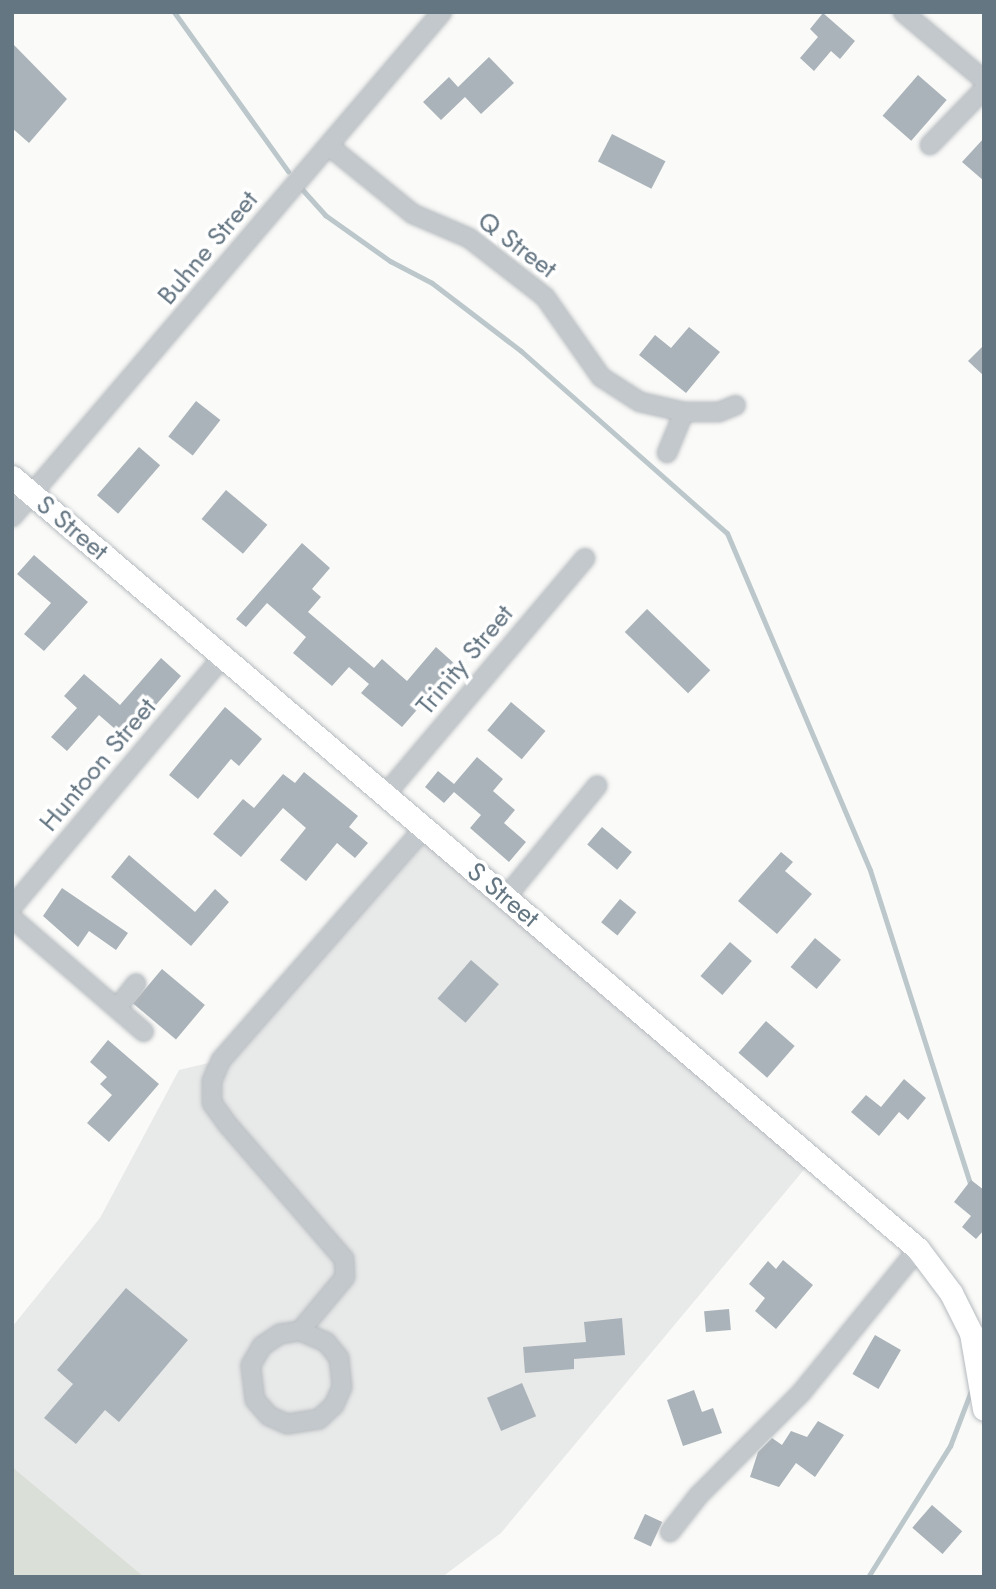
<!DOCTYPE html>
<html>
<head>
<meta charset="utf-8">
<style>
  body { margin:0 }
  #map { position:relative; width:996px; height:1589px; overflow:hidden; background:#fafaf8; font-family:Jost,sans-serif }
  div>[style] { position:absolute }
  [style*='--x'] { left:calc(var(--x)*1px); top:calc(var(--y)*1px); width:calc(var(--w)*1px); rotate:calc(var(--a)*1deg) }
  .built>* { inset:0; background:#e8e9e9 }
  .green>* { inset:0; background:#dadfd7 }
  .stream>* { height:5px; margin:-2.5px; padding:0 2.5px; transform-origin:2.5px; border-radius:2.5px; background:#bbc7cb }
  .building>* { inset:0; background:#aab3b9; transform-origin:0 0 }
  .roads { filter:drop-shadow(0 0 2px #b5babe) drop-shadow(0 0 2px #b5babe) }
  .minor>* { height:18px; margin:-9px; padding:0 9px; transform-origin:9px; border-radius:9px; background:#c3c8cc }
  .major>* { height:23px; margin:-11.5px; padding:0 11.5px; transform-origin:11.5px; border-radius:11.5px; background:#fff }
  span { translate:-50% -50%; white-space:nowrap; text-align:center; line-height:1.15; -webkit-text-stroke:7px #fff; paint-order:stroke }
  .street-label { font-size:26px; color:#657683 }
  .frame { position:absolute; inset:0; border:14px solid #657683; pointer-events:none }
</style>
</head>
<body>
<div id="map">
  <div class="built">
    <div style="clip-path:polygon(424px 828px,812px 1160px,501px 1533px,442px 1577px,12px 1577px,12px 1327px,100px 1218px,179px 1070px,221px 1060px)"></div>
  </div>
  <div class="green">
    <div style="clip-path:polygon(12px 1467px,144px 1577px,12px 1577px)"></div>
  </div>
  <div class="stream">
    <div style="--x:174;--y:12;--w:196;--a:54.4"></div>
    <div style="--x:300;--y:187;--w:38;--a:48"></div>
    <div style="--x:325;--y:215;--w:80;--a:35.3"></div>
    <div style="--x:390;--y:261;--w:47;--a:27.6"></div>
    <div style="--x:432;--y:283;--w:112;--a:37.4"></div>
    <div style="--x:521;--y:351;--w:275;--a:41.5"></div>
    <div style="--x:727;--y:533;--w:366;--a:67"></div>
    <div style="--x:870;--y:870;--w:332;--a:72.3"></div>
    <div style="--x:868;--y:1577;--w:155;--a:-58"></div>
    <div style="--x:950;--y:1446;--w:62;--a:-69.2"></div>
  </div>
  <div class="building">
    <div style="clip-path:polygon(823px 13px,855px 41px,840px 59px,831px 51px,814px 71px,800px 58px,818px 37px,810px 29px)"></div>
    <div style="clip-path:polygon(12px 43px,67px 99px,29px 143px,12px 128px)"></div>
    <div style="clip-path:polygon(489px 57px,514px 83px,481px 114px,465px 97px,441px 120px,423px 102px,449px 77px,458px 87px)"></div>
    <div style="left:918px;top:75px;width:38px;height:54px;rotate:41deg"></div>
    <div style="left:612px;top:134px;width:60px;height:31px;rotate:27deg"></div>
    <div style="clip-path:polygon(984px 138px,984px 181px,962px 162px)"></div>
    <div style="clip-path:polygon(689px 327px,720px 352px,686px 393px,639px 355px,655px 335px,671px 348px)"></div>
    <div style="clip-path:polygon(984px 345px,984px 376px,968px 361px)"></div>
    <div style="left:196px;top:401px;width:31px;height:45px;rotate:38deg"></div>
    <div style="left:139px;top:447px;width:28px;height:64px;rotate:41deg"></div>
    <div style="left:226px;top:490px;width:54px;height:38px;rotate:40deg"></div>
    <div style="clip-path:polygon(302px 543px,330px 568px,312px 589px,321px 597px,308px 612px,374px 668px,382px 659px,407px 681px,436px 647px,456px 665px,402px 727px,361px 693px,369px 684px,349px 667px,332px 686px,293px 653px,306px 637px,267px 603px,246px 627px,236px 619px)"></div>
    <div style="clip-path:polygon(34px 555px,88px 602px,44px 651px,24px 634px,51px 603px,17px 574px)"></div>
    <div style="left:647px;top:609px;width:88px;height:32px;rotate:44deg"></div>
    <div style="clip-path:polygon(161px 658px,181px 676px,141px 722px,137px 718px,122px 735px,99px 715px,67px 751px,51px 737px,77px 708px,64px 696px,84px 674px,120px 705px)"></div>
    <div style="left:511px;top:702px;width:45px;height:37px;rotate:40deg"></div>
    <div style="clip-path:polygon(225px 707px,262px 739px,239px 766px,231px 759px,198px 799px,169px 775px)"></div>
    <div style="clip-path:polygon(477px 757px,503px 779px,493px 791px,515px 810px,504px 823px,526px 842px,509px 862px,470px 828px,481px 815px,454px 792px,444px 803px,425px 787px,438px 771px,454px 784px)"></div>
    <div style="clip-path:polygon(304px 772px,358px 816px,349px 827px,368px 843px,355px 858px,337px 843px,306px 881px,280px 860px,306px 828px,283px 808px,241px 857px,213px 834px,243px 799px,254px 808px,283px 774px,295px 783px)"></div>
    <div style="left:602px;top:827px;width:39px;height:23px;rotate:40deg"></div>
    <div style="clip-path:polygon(781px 852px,793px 862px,785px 871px,812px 894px,777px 934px,738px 901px)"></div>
    <div style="clip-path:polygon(129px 855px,195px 912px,215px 889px,229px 902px,191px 946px,111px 877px)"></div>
    <div style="clip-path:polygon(62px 888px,128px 933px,116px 950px,89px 931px,78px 947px,43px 916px)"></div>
    <div style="left:620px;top:899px;width:21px;height:30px;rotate:39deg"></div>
    <div style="left:815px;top:938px;width:34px;height:38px;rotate:40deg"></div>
    <div style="left:730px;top:942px;width:29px;height:45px;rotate:41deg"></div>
    <div style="left:471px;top:960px;width:37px;height:51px;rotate:41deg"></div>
    <div style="left:162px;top:969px;width:56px;height:45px;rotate:40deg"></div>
    <div style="left:766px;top:1021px;width:38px;height:42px;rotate:41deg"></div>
    <div style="clip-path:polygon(108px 1040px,159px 1084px,109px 1142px,87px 1123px,112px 1095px,100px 1084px,107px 1077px,90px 1062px)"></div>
    <div style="clip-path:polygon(904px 1079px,926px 1098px,908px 1120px,899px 1112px,879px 1136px,851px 1112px,866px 1095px,881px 1107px)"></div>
    <div style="clip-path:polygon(971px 1180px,984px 1190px,984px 1230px,976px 1239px,962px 1227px,971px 1216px,954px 1202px)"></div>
    <div style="clip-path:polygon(783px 1260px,813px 1285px,776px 1329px,755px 1311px,765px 1298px,749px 1284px,768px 1261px,776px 1269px)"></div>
    <div style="clip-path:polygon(126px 1288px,188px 1340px,119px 1422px,105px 1410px,76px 1444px,44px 1418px,73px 1384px,57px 1370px)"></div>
    <div style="left:729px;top:1309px;width:21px;height:25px;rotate:85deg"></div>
    <div style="clip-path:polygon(622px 1318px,625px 1355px,574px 1359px,574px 1369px,525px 1373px,523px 1347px,586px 1342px,584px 1322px)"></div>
    <div style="left:875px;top:1335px;width:30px;height:45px;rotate:30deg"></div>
    <div style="left:522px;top:1383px;width:36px;height:38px;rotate:67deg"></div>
    <div style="clip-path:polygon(694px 1390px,702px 1412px,713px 1408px,722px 1433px,683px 1446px,667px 1400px)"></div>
    <div style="clip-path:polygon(818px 1421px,844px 1435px,815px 1477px,796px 1463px,779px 1487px,750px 1477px,758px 1452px,772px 1438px,782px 1445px,791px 1431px,807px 1437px)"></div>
    <div style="left:932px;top:1505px;width:40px;height:30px;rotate:41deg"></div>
    <div style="left:645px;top:1514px;width:19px;height:27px;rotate:25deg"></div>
  </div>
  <div class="roads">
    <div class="minor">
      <div style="--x:903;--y:12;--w:106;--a:40"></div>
      <div style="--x:930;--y:145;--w:78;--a:-46"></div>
      <div style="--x:329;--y:146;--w:108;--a:39"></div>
      <div style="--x:413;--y:214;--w:61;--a:23.2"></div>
      <div style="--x:469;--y:238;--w:96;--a:37.8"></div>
      <div style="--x:545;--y:297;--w:98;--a:55"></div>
      <div style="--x:601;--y:377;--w:46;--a:32.7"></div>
      <div style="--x:640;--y:402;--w:45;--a:12.8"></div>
      <div style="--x:684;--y:412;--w:35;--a:0"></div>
      <div style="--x:719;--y:412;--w:18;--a:-22"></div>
      <div style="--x:667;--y:453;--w:44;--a:-67.5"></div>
      <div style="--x:12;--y:517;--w:663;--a:-49.59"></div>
      <div style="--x:385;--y:795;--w:310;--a:-49.8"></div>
      <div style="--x:506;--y:897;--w:144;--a:-50.7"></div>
      <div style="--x:12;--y:907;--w:328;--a:-49.9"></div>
      <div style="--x:12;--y:918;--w:174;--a:40.8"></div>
      <div style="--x:117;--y:1008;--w:31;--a:-52"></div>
      <div style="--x:300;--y:1331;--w:28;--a:23"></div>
      <div style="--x:326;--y:1342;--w:21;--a:51"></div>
      <div style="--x:339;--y:1358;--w:29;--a:84"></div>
      <div style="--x:342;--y:1387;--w:20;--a:114"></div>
      <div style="--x:334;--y:1405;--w:21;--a:137"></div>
      <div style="--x:319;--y:1419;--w:32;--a:171"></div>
      <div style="--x:287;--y:1424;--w:20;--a:-156"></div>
      <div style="--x:269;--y:1416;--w:21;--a:-131"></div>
      <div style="--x:255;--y:1400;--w:35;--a:-97"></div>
      <div style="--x:251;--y:1365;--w:22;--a:-60"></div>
      <div style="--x:262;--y:1346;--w:22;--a:-34"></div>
      <div style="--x:280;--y:1334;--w:20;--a:-9"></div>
      <div style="--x:300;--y:1331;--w:70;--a:-50.2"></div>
      <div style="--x:345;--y:1277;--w:18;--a:-93"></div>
      <div style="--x:344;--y:1259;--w:177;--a:-130.9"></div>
      <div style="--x:228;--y:1125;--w:27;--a:-126"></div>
      <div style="--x:212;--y:1103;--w:22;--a:-90"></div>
      <div style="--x:212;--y:1081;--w:23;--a:-67"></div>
      <div style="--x:221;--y:1060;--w:308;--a:-48.8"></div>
      <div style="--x:670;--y:1532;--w:47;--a:-51.9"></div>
      <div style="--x:699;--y:1495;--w:144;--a:-45"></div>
      <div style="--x:801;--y:1393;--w:186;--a:-50.9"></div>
    </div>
    <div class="major">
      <div style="--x:12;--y:477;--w:1190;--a:40.43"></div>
      <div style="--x:918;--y:1249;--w:55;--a:53.1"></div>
      <div style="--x:951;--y:1293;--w:45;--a:63.4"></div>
      <div style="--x:971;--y:1333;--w:77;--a:80.3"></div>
    </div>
  </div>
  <div class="street-label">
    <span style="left:517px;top:245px;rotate:37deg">Q Street</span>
    <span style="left:208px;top:248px;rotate:-50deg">Buhne Street</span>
    <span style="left:72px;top:528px;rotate:40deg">S Street</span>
    <span style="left:465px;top:660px;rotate:-50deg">Trinity Street</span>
    <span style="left:98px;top:765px;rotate:-50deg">Huntoon Street</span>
    <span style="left:503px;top:895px;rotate:40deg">S Street</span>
  </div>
  <div class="frame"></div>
</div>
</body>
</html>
